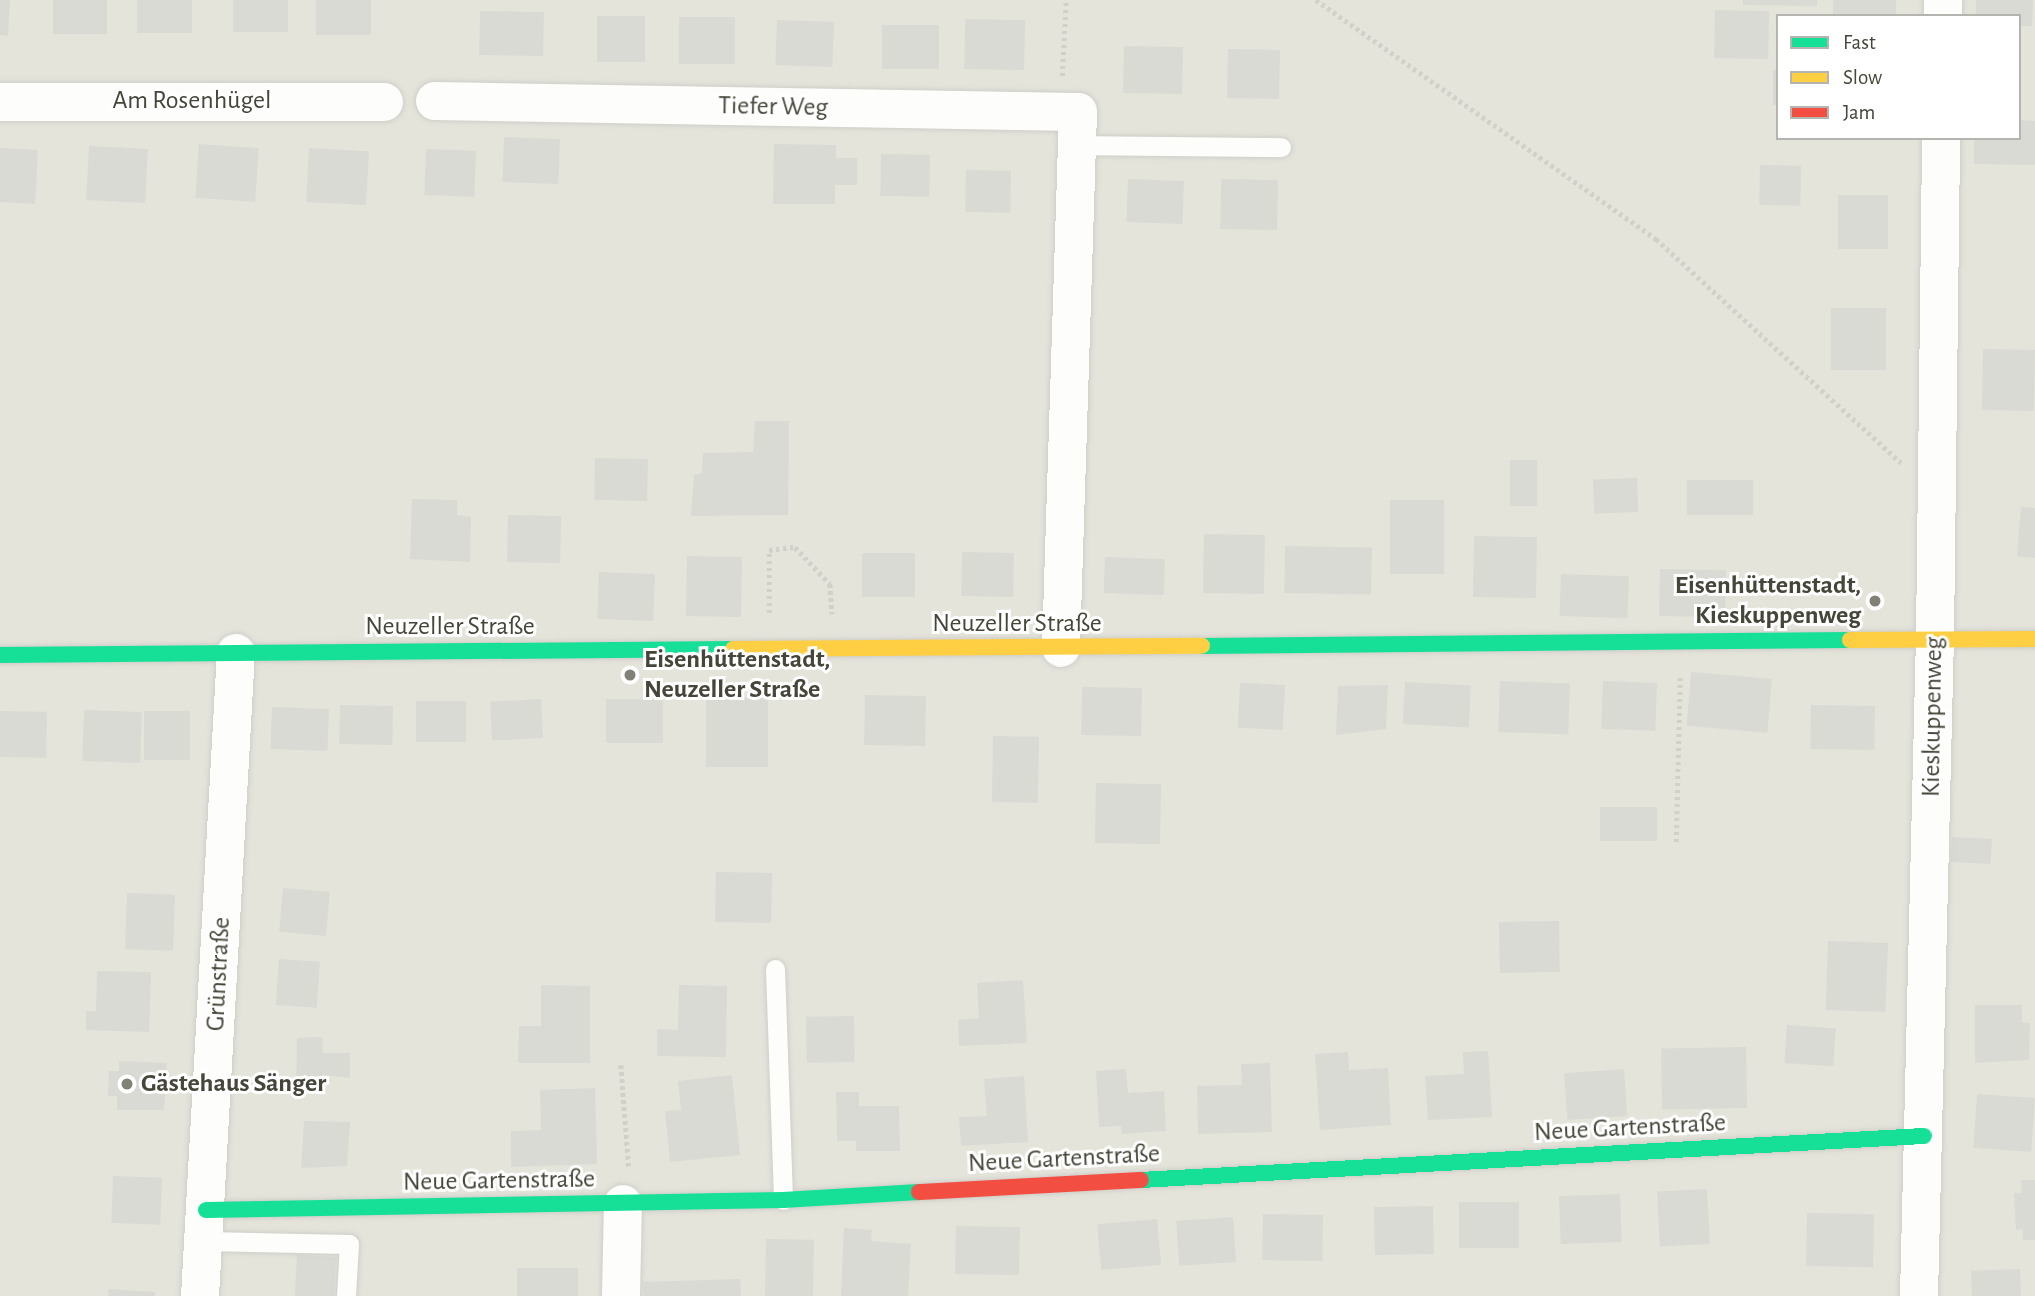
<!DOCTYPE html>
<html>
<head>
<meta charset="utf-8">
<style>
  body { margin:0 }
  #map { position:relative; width:2035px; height:1296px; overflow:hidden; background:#f1f1ec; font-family:"Alegreya Sans",sans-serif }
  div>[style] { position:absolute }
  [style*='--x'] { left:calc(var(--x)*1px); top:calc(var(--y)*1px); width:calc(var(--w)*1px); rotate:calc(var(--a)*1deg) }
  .residential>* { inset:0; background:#e4e4db }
  .building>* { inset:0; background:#dadad4; transform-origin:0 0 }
  .path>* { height:4.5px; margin-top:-2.25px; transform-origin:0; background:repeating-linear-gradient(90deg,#d1d1cb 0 3.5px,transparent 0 7px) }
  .roads { filter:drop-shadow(0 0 2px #cfcec9) drop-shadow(0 0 2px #cfcec9) }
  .lane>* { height:19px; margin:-9.5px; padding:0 9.5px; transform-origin:9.5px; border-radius:9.5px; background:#fdfdfc }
  .street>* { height:38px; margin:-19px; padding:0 19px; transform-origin:19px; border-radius:19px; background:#fdfdfc }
  .fast>* { height:16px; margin:-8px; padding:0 8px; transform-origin:8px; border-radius:8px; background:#16e098 }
  .slow>* { height:16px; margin:-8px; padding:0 8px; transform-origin:8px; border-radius:8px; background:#ffcf43 }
  .jam>* { height:16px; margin:-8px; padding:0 8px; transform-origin:8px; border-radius:8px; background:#f24e42 }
  .dots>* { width:19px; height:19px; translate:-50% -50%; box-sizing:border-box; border:4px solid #fff; border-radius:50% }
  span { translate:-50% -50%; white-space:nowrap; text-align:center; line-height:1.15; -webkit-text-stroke:6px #fff; paint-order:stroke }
  .street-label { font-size:26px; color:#464539 }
  .poi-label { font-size:26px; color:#464539; font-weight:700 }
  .right { translate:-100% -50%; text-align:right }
  .left { translate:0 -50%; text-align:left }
  .legend { position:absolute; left:1776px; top:14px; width:245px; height:126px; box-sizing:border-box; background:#fff; border:2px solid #b5b5b0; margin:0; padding:9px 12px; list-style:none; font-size:21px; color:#464539 }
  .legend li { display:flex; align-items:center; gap:14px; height:35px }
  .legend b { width:35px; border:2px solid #b5b5b0 }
</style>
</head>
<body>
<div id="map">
  <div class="residential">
    <div style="clip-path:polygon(evenodd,0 0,2035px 0,2035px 1296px,0 1296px,0 0,1778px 16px,2019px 16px,2019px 138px,1778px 138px,1778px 16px)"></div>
  </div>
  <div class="building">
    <div style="clip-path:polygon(0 0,10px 0,8px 36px,0 35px)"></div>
    <div style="left:53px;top:0;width:54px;height:34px"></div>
    <div style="left:137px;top:0;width:55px;height:33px"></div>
    <div style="left:233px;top:0;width:55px;height:32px"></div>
    <div style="left:316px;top:0;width:55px;height:35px"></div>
    <div style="clip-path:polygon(1743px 0,1817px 0,1817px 6px,1743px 5px)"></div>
    <div style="left:1833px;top:0;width:63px;height:16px"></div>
    <div style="clip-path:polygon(1976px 0,2033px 0,2032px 26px,2019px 26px,2019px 16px,1976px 16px)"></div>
    <div style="left:1715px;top:10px;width:54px;height:48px;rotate:1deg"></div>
    <div style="left:480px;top:11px;width:64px;height:44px;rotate:1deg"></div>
    <div style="left:597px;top:16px;width:48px;height:46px"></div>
    <div style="left:679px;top:17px;width:56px;height:47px"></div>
    <div style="left:965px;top:19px;width:60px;height:50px;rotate:1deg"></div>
    <div style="left:777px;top:20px;width:57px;height:45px;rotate:2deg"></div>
    <div style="left:882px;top:25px;width:57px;height:44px"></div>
    <div style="left:1124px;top:46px;width:59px;height:47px;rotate:1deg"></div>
    <div style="left:1228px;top:49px;width:52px;height:49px;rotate:1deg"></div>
    <div style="left:1773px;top:70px;width:5px;height:35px"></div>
    <div style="clip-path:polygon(2019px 120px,2035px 121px,2035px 165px,1974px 164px,1974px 138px,2019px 138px)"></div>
    <div style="left:504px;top:137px;width:56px;height:45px;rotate:2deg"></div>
    <div style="left:199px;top:144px;width:60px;height:54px;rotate:4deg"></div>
    <div style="clip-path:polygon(774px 144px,836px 145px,836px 158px,857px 158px,857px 185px,835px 185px,835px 204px,773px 204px)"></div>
    <div style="left:89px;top:146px;width:59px;height:54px;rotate:3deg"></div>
    <div style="left:0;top:148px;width:38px;height:54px;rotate:3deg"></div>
    <div style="left:309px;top:148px;width:60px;height:54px;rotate:3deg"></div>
    <div style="left:426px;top:149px;width:50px;height:46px;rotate:2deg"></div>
    <div style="left:881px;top:154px;width:49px;height:42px;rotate:1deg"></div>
    <div style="left:1760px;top:165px;width:41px;height:40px;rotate:1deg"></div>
    <div style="left:966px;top:170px;width:45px;height:42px;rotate:1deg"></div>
    <div style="left:1128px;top:179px;width:56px;height:43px;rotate:2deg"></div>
    <div style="left:1221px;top:179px;width:57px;height:50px;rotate:1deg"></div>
    <div style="left:1838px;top:195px;width:50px;height:54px"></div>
    <div style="left:1831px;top:308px;width:55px;height:62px"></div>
    <div style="left:1983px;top:349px;width:52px;height:61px;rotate:1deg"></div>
    <div style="clip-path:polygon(755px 421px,789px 421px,788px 515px,691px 516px,694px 475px,702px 473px,703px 453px,753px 452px)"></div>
    <div style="left:595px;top:458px;width:53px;height:42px;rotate:1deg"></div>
    <div style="left:1510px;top:460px;width:27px;height:46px"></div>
    <div style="left:1637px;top:478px;width:34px;height:44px;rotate:88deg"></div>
    <div style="left:1687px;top:480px;width:66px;height:35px"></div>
    <div style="clip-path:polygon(412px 499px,457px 500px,457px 515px,471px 517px,470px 562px,410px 559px)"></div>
    <div style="left:1390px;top:500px;width:54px;height:74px"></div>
    <div style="clip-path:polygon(2021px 507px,2035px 508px,2035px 558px,2017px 556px)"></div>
    <div style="left:508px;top:515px;width:53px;height:47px;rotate:1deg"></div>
    <div style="left:1204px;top:534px;width:61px;height:59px;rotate:1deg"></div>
    <div style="left:1474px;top:536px;width:63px;height:61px;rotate:1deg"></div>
    <div style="left:1285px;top:546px;width:87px;height:47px;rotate:1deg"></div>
    <div style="left:962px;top:552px;width:52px;height:44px;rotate:1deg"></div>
    <div style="left:862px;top:553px;width:53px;height:44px"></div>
    <div style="left:687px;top:556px;width:55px;height:60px;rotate:1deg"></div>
    <div style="left:1105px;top:557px;width:60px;height:36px;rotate:2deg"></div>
    <div style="left:1660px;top:569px;width:66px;height:47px;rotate:1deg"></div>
    <div style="left:599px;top:572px;width:56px;height:47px;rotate:2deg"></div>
    <div style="left:1561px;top:574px;width:68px;height:42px;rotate:2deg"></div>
    <div style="left:1772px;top:679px;width:54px;height:81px;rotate:95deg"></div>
    <div style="left:1500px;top:681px;width:70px;height:51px;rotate:2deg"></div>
    <div style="left:1603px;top:681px;width:54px;height:48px;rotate:2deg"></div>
    <div style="left:1405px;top:682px;width:66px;height:42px;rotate:3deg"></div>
    <div style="left:1285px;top:685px;width:45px;height:45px;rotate:93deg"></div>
    <div style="clip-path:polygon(1388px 685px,1386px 729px,1336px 735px,1338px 686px)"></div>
    <div style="left:1082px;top:687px;width:60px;height:48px;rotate:1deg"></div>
    <div style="left:865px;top:695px;width:61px;height:50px;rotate:1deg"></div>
    <div style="left:706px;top:697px;width:62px;height:70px"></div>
    <div style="left:541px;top:699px;width:39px;height:51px;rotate:87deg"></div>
    <div style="left:663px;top:699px;width:44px;height:57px;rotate:90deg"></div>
    <div style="left:416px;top:701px;width:50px;height:41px"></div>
    <div style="left:340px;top:705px;width:53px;height:39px;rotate:1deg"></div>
    <div style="left:1811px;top:705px;width:64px;height:44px;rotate:1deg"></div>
    <div style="left:272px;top:707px;width:57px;height:42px;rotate:2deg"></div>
    <div style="left:84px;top:710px;width:58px;height:51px;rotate:2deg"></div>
    <div style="left:0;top:711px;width:47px;height:46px;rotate:1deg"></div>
    <div style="left:144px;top:711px;width:46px;height:49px"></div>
    <div style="left:993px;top:736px;width:46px;height:66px;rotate:1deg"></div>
    <div style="left:1096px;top:783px;width:65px;height:60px;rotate:1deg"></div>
    <div style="left:1657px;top:807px;width:34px;height:57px;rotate:90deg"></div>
    <div style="left:1952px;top:837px;width:40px;height:25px;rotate:3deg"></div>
    <div style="left:716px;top:872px;width:56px;height:50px;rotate:1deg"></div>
    <div style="left:283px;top:888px;width:47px;height:44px;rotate:5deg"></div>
    <div style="left:127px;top:893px;width:48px;height:56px;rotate:2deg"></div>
    <div style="left:1559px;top:921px;width:51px;height:60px;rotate:89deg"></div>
    <div style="left:1828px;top:941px;width:60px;height:69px;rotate:2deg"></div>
    <div style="left:279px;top:959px;width:41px;height:46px;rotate:4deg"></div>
    <div style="clip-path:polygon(97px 971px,151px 972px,149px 1032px,86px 1030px,86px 1011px,96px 1011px)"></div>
    <div style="clip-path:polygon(1023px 980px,1027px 1043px,959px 1046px,958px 1020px,979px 1018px,977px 983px)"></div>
    <div style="clip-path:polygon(541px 985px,590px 986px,590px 1063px,518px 1063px,519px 1026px,541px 1026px)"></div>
    <div style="clip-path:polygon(679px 985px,727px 986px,726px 1057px,657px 1056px,657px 1029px,678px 1030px)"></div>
    <div style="clip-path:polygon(1975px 1005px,2022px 1005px,2022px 1023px,2030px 1023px,2029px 1060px,1975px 1063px)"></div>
    <div style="left:854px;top:1016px;width:46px;height:48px;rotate:89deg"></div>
    <div style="left:1787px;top:1025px;width:49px;height:38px;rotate:4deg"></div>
    <div style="clip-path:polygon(322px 1037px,323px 1053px,350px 1053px,350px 1078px,322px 1075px,321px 1090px,296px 1090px,297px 1038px)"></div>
    <div style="left:1746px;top:1047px;width:61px;height:85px;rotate:89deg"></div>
    <div style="clip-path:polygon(1488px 1051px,1492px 1117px,1428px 1120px,1425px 1076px,1464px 1074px,1463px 1052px)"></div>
    <div style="clip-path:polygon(1348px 1052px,1349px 1070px,1388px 1068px,1391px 1125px,1320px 1130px,1315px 1054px)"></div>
    <div style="clip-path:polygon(119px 1061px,167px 1063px,164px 1110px,117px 1110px,117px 1096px,108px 1096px,109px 1071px,119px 1071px)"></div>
    <div style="clip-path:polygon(1270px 1063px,1272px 1132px,1198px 1134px,1197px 1086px,1242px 1085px,1241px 1064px)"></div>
    <div style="clip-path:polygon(1126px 1069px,1128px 1093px,1164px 1091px,1166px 1131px,1122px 1134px,1121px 1126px,1099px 1127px,1096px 1071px)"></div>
    <div style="left:1624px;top:1069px;width:47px;height:60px;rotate:86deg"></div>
    <div style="clip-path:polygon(732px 1075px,740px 1155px,670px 1162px,665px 1111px,681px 1110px,678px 1081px)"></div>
    <div style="clip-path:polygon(1024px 1076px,1028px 1142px,961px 1146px,959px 1117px,987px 1116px,984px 1079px)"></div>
    <div style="clip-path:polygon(595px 1088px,597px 1164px,511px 1167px,511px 1131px,541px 1130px,540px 1090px)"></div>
    <div style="clip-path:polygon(836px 1092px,859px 1092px,859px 1106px,899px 1106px,900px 1151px,856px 1151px,856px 1141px,837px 1141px)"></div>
    <div style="left:2035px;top:1098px;width:54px;height:58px;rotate:94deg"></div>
    <div style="clip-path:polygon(304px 1121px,350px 1122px,347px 1166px,301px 1168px)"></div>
    <div style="left:113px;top:1176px;width:49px;height:47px;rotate:2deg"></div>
    <div style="clip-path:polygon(2021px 1180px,2035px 1180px,2035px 1240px,2023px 1240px,2023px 1229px,2016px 1230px,2014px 1193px,2022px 1193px)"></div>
    <div style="left:1707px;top:1189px;width:55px;height:50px;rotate:87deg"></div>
    <div style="left:1620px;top:1194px;width:48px;height:61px;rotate:88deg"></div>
    <div style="left:1459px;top:1202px;width:60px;height:46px"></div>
    <div style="left:1433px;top:1206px;width:48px;height:59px;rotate:89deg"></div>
    <div style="left:1807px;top:1213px;width:67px;height:53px;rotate:1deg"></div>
    <div style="left:1263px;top:1214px;width:60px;height:46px;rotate:1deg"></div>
    <div style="left:1233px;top:1217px;width:45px;height:57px;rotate:86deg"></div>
    <div style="left:1157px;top:1219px;width:46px;height:60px;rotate:85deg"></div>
    <div style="left:956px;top:1226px;width:64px;height:48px;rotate:1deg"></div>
    <div style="clip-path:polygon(844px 1228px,872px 1230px,871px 1241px,911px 1244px,908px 1296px,841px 1296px)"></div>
    <div style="left:766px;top:1239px;width:48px;height:57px;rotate:1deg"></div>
    <div style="left:297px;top:1255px;width:39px;height:41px;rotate:3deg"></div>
    <div style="left:517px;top:1268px;width:61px;height:28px"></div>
    <div style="left:2020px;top:1269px;width:27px;height:49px;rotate:88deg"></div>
    <div style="clip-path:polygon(740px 1279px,741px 1296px,644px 1296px,643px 1282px)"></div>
    <div style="clip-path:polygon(109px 1289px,155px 1292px,155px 1296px,108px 1296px)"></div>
  </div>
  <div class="path">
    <div style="--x:1316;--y:0;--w:416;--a:35.1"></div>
    <div style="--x:1656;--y:239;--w:332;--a:42.4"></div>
    <div style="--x:1062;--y:76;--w:76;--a:-87"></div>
    <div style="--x:769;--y:613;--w:63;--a:-90"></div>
    <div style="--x:769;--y:550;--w:26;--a:-7"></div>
    <div style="--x:795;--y:547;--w:51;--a:46.6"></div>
    <div style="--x:830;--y:584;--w:30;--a:86"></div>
    <div style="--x:1676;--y:842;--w:166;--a:-88.6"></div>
    <div style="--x:621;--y:1065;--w:103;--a:85.6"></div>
  </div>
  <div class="roads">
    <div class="lane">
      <div style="--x:1077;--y:145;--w:204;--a:0.6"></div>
      <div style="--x:775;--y:969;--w:231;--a:88"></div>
      <div style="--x:204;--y:1241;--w:145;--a:1.2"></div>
      <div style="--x:349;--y:1244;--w:52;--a:93.3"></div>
    </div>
    <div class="street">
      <div style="--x:1943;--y:16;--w:16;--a:-90"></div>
      <div style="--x:435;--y:101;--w:643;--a:0.98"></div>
      <div style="--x:1078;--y:112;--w:536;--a:91.82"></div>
      <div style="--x:0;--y:102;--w:384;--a:0"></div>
      <div style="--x:200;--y:1296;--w:644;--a:-86.8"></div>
      <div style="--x:621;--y:1296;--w:92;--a:-88.8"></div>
      <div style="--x:1919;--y:1296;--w:659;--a:-88.61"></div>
      <div style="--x:1935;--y:637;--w:499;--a:-89.3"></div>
    </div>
    <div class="fast">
      <div style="--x:1202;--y:646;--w:648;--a:-0.53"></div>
      <div style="--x:0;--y:655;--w:733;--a:-0.47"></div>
      <div style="--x:1141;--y:1180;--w:784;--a:-3.22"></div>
      <div style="--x:206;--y:1210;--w:577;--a:-0.99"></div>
      <div style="--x:783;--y:1200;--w:136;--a:-3.4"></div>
    </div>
    <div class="slow">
      <div style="--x:1850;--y:640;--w:185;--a:-0.3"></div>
      <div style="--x:733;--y:649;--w:469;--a:-0.4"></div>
    </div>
    <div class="jam">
      <div style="--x:919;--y:1192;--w:222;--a:-3.1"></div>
    </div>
  </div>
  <div class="dots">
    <div style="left:1875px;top:601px;background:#828178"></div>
    <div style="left:630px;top:675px;background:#828178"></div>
    <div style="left:127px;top:1084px;background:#828178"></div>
  </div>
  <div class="street-label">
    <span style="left:192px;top:101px">Am Rosenhügel</span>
    <span style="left:773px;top:107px;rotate:1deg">Tiefer Weg</span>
    <span style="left:1017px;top:624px">Neuzeller Straße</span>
    <span style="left:450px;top:627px">Neuzeller Straße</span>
    <span style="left:1933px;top:717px;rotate:-89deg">Kieskuppenweg</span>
    <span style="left:219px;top:974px;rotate:-87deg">Grünstraße</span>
    <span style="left:1630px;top:1128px;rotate:-3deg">Neue Gartenstraße</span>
    <span style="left:1064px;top:1159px;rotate:-3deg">Neue Gartenstraße</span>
    <span style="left:499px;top:1181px;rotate:-1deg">Neue Gartenstraße</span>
  </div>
  <div class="poi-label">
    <span class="right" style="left:1861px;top:601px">Eisenhüttenstadt,<br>Kieskuppenweg</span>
    <span class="left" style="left:644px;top:675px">Eisenhüttenstadt,<br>Neuzeller Straße</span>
    <span class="left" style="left:141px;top:1084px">Gästehaus Sänger</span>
  </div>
  <ul class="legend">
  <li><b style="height:9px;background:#16e098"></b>Fast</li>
  <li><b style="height:9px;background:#ffcf43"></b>Slow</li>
  <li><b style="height:9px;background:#f24e42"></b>Jam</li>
  </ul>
</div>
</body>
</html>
